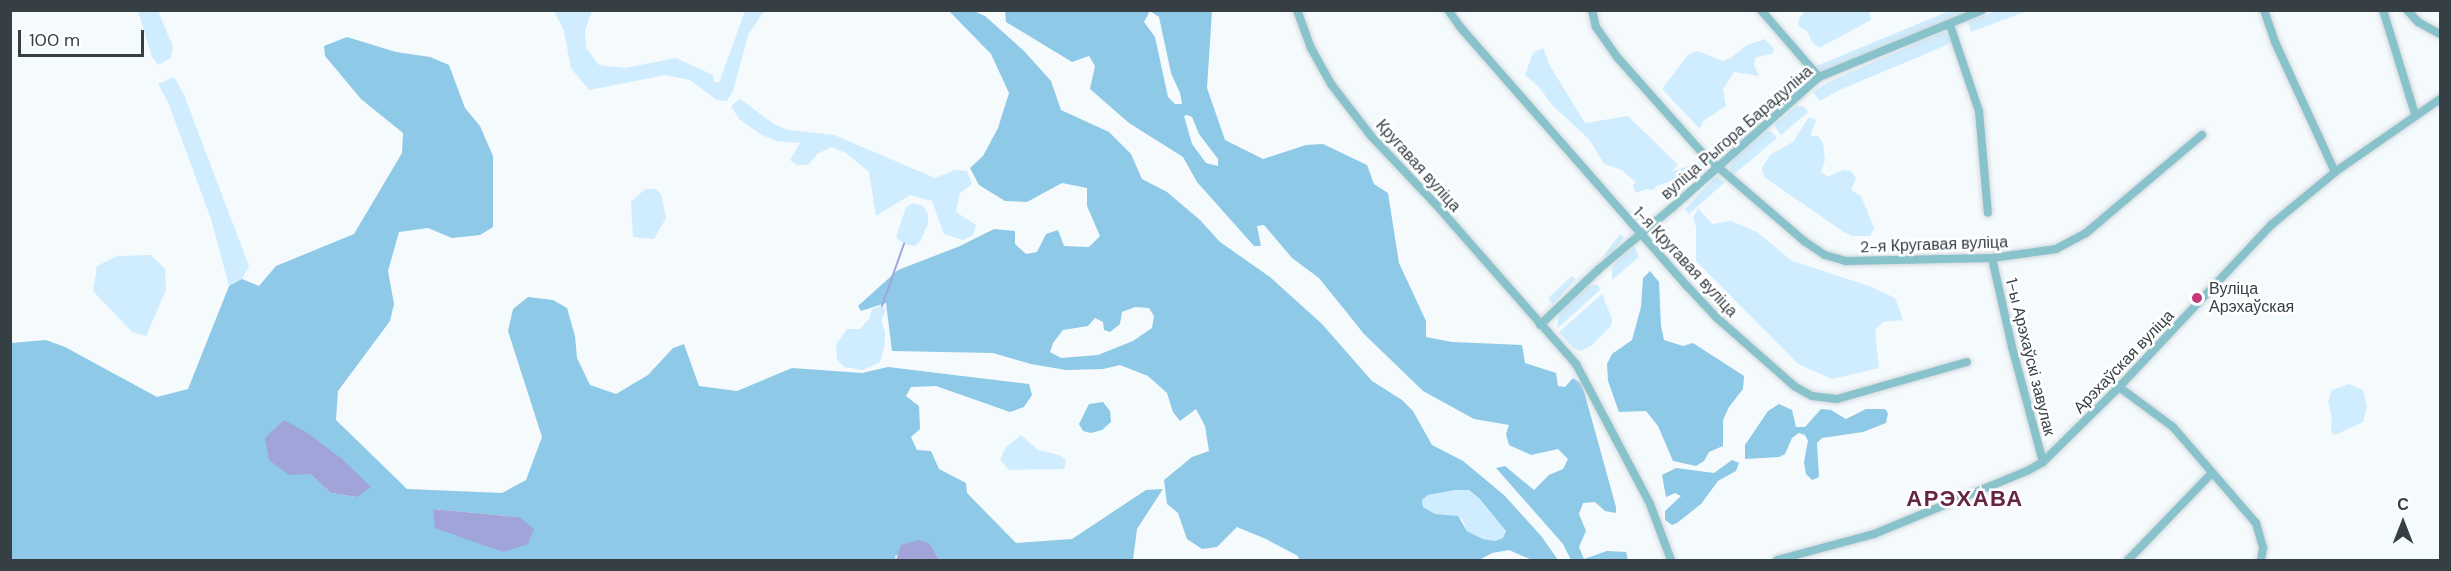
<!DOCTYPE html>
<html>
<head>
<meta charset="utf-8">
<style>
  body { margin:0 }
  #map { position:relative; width:2451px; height:571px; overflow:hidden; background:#f5fafd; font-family:"DM Sans",sans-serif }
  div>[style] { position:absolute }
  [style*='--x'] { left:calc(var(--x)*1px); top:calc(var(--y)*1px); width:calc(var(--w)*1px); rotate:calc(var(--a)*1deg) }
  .green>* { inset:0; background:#cfedfe; transform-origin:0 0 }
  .forest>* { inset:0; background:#8ec9e8 }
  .water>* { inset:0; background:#a1a4d8 }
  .stream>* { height:2px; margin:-1px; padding:0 1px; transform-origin:1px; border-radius:1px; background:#a1a4d8 }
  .roads { filter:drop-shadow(0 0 2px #d2d8dc) drop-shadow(0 0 2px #d2d8dc) }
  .street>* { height:8px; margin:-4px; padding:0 4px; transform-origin:4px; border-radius:4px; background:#88c2cb }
  .dots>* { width:16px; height:16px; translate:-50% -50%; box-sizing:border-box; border:3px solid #fff; border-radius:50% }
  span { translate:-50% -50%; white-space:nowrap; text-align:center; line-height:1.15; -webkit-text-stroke:5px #fff; paint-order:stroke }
  .street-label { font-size:16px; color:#353f44 }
  .poi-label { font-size:16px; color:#353f44 }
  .left { translate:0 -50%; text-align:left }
  .district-label { font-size:22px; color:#652442; font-weight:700; letter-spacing:1.5px }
  .frame { position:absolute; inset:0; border:12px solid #353f44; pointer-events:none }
  .north { position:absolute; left:2373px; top:493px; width:60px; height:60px; -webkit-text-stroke:4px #fff; paint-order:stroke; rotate:0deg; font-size:16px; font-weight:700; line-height:24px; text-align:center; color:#353f44 }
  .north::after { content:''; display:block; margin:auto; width:21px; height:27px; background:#353f44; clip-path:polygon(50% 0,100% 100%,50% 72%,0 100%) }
  .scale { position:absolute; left:18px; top:30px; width:126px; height:27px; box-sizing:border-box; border:3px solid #353f44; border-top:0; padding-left:8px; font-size:18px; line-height:21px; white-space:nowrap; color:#353f44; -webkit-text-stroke:4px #fff; paint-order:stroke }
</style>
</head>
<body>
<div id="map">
  <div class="green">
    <div style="clip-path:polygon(1806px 10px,1869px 11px,1871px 20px,1819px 48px,1812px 42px,1807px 31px,1798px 26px,1799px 19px)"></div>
    <div style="clip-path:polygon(138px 11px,158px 11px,173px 47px,171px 58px,158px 65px,152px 57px)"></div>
    <div style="clip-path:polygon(554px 11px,592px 11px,585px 30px,586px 48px,599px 65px,625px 68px,676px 58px,713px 75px,714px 81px,719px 83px,745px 11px,764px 11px,748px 35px,733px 91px,727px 101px,717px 100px,690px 80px,666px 75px,589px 90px,571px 68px,564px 31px)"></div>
    <div style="clip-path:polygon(1949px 11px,1971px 11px,1825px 72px,1814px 67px)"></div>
    <div style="clip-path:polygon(1995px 11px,2027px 11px,1971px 32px,1968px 22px)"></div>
    <div style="clip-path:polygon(1942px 32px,1951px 35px,1954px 42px,1837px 91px,1820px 101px,1813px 92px,1829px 82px)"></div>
    <div style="clip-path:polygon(1765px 39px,1774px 49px,1772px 54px,1756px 57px,1754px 65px,1759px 76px,1734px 72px,1723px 89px,1726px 106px,1703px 121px,1700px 129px,1662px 89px,1688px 55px,1697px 51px,1723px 61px,1731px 58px,1747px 45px)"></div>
    <div style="clip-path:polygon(1543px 48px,1550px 66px,1585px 123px,1628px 116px,1678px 165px,1653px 190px,1642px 188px,1622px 170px,1604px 164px,1589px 139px,1553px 106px,1539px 87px,1525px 75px,1533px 53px)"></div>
    <div style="clip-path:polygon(174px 77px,184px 95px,249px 266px,242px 279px,229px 286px,211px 219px,168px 102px,158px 84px)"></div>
    <div style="left:1798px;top:82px;width:6px;height:47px;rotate:51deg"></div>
    <div style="clip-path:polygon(740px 99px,774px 124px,788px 130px,834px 135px,935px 178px,955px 170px,967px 171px,972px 184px,960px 193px,956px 212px,976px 225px,973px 235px,963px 240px,944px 234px,932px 201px,910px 195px,876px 216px,869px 172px,846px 153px,831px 147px,817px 154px,808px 165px,797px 165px,790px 160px,800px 143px,776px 141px,760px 134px,739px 119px,731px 106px)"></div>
    <div style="clip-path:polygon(1796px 106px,1803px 106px,1808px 112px,1781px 135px,1774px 125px)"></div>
    <div style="clip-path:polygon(1756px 116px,1760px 124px,1721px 157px,1713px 155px)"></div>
    <div style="clip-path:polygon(1809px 117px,1816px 120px,1810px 136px,1818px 136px,1823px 143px,1825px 160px,1821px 172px,1828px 177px,1843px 170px,1851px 171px,1856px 178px,1851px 190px,1861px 196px,1874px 228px,1870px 236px,1852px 236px,1844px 232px,1764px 177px,1762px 168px,1770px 155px,1793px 142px)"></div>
    <div style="clip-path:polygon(1767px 131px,1771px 131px,1777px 138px,1732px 176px,1729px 173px,1730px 165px,1735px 157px)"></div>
    <div style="left:1704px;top:161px;width:9px;height:75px;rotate:72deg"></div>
    <div style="clip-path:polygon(1716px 176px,1725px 182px,1689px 214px,1685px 209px)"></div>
    <div style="clip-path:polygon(645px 189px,655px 189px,661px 194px,666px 218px,654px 239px,633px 237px,631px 202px)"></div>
    <div style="clip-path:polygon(914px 203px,923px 206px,928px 214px,928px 224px,920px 241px,915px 246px,904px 244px,896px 237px,906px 207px)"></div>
    <div style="clip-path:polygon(1698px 208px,1712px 224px,1731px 221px,1757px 232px,1792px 261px,1869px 286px,1895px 298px,1903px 320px,1883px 322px,1875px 330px,1879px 368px,1832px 379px,1798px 364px,1696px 261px,1696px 227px,1693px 218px)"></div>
    <div style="left:1620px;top:234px;width:5px;height:26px;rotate:37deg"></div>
    <div style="clip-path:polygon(1634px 246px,1639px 257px,1612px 280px,1612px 268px,1616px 262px)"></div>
    <div style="clip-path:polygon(151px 255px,165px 269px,166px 290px,146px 336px,132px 332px,93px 291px,97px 266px,117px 256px)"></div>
    <div style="clip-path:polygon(1572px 276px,1576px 279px,1553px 304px,1548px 298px)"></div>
    <div style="clip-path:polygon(1590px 285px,1598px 285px,1600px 290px,1557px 329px,1559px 312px)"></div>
    <div style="clip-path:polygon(1602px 294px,1612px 319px,1611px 326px,1591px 346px,1581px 351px,1574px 349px,1559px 332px)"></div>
    <div style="clip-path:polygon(882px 306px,886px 310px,881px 320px,885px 332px,885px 344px,880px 362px,863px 370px,844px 367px,837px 359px,836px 345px,847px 329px,860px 329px,869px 319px,872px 309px)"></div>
    <div style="clip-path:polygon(2349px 384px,2363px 390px,2367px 406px,2363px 422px,2335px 435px,2331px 432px,2332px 418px,2328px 402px,2332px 390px)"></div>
    <div style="clip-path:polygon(1021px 435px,1038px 450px,1059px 455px,1066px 460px,1064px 469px,1009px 470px,1000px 460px,1006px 447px)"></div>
    <div style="clip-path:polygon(1455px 490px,1469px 490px,1479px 498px,1506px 531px,1503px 538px,1495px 541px,1483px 539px,1467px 531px,1462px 519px,1435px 514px,1423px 507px,1422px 500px,1428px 495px)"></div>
  </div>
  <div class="forest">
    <div style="clip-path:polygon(evenodd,949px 11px,974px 11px,985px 16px,1024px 51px,1051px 81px,1061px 110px,1109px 132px,1131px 154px,1142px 179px,1167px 192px,1200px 220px,1220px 242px,1270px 277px,1322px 324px,1372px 381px,1402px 400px,1413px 411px,1432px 445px,1463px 461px,1504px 495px,1542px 537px,1558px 560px,1532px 560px,1509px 550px,1492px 553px,1479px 560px,1299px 560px,1298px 556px,1266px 539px,1237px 527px,1217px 547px,1202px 549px,1187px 539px,1178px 513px,1167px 504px,1164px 480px,1192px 457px,1209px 451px,1205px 426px,1196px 409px,1180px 421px,1173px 412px,1167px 393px,1148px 376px,1120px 365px,1103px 369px,1066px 370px,1031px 364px,993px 353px,892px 351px,886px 303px,861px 311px,858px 306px,898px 270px,960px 246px,994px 229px,1015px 231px,1015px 244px,1026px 254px,1037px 252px,1046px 234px,1058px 230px,1064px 246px,1089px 247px,1100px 236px,1087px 206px,1087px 188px,1062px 183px,1027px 202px,1005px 201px,979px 185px,970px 168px,983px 156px,998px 128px,1009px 93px,991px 54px,949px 11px,1135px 307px,1149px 308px,1154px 316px,1152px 328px,1133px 341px,1098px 355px,1061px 358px,1050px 352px,1053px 343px,1063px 330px,1088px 326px,1095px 318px,1103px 322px,1104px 330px,1110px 332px,1120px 324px,1122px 312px,1135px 307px,949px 11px,1455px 490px,1469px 490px,1479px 498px,1506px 531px,1503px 538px,1495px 541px,1483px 539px,1467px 531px,1458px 516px,1435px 514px,1423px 507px,1422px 500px,1428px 495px,1455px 490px)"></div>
    <div style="clip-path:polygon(evenodd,1005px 11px,1212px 11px,1207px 88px,1225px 140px,1263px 159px,1306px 145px,1323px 144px,1367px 165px,1374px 184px,1388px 193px,1399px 263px,1426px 321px,1426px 337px,1452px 342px,1522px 345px,1525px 363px,1556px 373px,1558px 386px,1565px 387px,1573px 378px,1582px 384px,1616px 507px,1616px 513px,1605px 511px,1595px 502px,1583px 503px,1579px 514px,1586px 531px,1579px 547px,1584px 559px,1607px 551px,1626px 552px,1628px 560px,1571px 560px,1563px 544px,1496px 468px,1505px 466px,1534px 490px,1549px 475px,1563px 469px,1568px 459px,1558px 449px,1531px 455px,1509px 445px,1506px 434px,1509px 425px,1474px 419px,1423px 391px,1364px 334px,1319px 278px,1292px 258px,1264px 225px,1257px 226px,1261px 246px,1254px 246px,1197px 182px,1183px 157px,1129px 123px,1090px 89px,1095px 66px,1089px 56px,1072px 62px,1006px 22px,1005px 11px,1150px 11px,1159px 17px,1171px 73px,1180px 93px,1182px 104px,1175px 104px,1168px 97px,1155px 37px,1144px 22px,1150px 11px,1005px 11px,1187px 115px,1192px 117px,1199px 134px,1218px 159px,1218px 166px,1206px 163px,1192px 144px,1184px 116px,1187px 115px)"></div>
    <div style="clip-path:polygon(evenodd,347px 37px,396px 52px,430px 57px,449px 65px,465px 108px,480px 126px,493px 156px,493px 227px,480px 235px,452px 238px,428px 228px,399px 232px,388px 271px,394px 304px,390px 321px,338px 391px,336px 420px,407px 489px,502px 493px,526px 480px,542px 437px,508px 331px,513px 309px,528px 297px,553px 300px,567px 308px,575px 336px,577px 358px,590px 385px,616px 394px,648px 375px,673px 348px,684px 344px,699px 386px,737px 391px,792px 368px,862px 373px,888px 367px,1029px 384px,1032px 395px,1024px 407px,1010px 412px,936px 386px,911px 387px,906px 396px,919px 406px,920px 429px,911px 437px,917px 450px,931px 451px,939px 469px,966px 483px,967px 493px,1016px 543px,1072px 539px,1146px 490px,1163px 489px,1137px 529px,1133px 560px,940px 560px,929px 543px,895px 556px,896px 560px,11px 560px,11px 343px,46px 340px,65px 347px,157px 397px,188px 389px,229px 286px,242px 279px,259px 286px,276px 266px,354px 234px,402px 153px,403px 133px,361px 99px,325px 56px,324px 46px,347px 37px,310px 474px,357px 497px,331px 493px,310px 474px,347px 37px,433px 509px,519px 517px,503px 552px,479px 541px,433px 509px)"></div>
    <div style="clip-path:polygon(1650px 271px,1659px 282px,1661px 326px,1664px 340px,1683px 346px,1693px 343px,1744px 376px,1743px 389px,1729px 407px,1723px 420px,1723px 446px,1709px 452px,1704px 461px,1696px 466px,1673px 461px,1658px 426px,1646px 411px,1619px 412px,1608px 381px,1607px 364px,1612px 354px,1632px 340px,1641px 307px,1643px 278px)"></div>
    <div style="clip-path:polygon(1103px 402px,1110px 411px,1111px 422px,1102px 430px,1091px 433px,1083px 431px,1079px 424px,1089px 404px)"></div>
    <div style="clip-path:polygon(1779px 404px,1792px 410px,1796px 427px,1805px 427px,1821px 409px,1831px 410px,1846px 419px,1866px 409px,1885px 409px,1888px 413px,1886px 423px,1863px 432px,1822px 438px,1817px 443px,1819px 477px,1812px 480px,1806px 474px,1804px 462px,1808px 441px,1805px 435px,1799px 433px,1792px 438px,1785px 454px,1779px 457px,1745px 459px,1745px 445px,1768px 411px)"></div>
    <div style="clip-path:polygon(1732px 460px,1739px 463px,1736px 471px,1718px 481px,1701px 504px,1677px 523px,1672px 525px,1665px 520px,1665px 511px,1681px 496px,1675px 493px,1666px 497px,1662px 475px,1676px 468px,1714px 473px)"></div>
  </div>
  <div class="water">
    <div style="clip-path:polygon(284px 420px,306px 432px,342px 459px,371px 487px,357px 497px,331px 493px,310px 474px,289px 475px,269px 460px,265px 438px)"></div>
    <div style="clip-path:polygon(433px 509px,519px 517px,534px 529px,528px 544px,503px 552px,435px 528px)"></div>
    <div style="clip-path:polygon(919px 540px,929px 543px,940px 560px,896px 560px,901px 545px)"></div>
  </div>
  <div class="stream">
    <div style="--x:882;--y:306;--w:66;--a:-70.5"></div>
  </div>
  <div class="roads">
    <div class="street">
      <div style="--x:1297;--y:10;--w:40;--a:69.8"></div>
      <div style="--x:1311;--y:48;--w:41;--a:60.9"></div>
      <div style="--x:1331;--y:84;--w:66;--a:52.4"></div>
      <div style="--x:1371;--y:136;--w:99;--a:46.6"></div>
      <div style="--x:1439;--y:208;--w:208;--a:48.7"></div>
      <div style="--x:1576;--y:364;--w:158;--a:62.1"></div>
      <div style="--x:1650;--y:504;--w:60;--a:69.4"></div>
      <div style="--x:1448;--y:10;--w:22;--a:54"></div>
      <div style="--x:1461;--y:28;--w:342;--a:48.8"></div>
      <div style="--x:1686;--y:285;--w:45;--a:46.8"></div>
      <div style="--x:1717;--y:318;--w:103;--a:41.4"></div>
      <div style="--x:1794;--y:386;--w:21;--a:29"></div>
      <div style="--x:1812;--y:396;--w:25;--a:7"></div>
      <div style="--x:1837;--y:399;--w:135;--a:-15.9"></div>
      <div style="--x:1592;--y:10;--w:17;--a:77"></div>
      <div style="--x:1596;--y:27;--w:37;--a:55"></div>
      <div style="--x:1617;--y:57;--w:131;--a:48.4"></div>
      <div style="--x:1704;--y:155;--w:132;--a:40.7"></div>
      <div style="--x:1804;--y:241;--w:25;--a:34"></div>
      <div style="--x:1825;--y:255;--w:22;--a:16"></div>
      <div style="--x:1846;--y:261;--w:146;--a:-1.2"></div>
      <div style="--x:1992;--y:258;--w:65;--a:-8"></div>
      <div style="--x:2056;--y:249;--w:34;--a:-28"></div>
      <div style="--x:2086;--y:233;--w:152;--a:-40.2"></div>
      <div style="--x:1761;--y:10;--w:89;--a:49.1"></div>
      <div style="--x:2264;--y:10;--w:34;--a:71"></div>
      <div style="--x:2275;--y:42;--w:143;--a:65.2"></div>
      <div style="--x:2383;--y:10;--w:109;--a:72.9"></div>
      <div style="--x:2407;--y:10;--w:16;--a:47"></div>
      <div style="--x:2418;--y:22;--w:25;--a:29"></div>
      <div style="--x:1950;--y:25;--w:91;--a:71.4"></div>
      <div style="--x:1979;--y:111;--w:102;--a:85"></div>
      <div style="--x:1992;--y:258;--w:91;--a:77.3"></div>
      <div style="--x:2012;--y:347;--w:119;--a:74.9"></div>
      <div style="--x:1540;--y:325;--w:81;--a:-43.5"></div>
      <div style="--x:1599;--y:269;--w:97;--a:-40"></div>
      <div style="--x:1673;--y:207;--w:195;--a:-41.7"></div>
      <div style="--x:1819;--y:77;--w:176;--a:-22.3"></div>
      <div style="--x:2119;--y:387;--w:67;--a:36.5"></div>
      <div style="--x:2173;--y:427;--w:127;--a:49.2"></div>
      <div style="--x:2256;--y:523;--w:26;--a:74"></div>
      <div style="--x:2263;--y:548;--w:12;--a:99"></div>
      <div style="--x:1777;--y:560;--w:100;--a:-15"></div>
      <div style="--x:1874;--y:534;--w:165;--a:-22.4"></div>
      <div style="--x:2027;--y:471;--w:18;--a:-29"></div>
      <div style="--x:2043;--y:462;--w:107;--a:-44.6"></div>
      <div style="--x:2119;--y:387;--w:222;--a:-46.8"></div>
      <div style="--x:2271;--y:225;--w:83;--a:-39.6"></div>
      <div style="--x:2335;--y:172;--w:128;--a:-34.8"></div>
      <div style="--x:2128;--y:560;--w:121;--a:-46"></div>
    </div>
  </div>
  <div class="dots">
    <div style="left:2197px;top:298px;background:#c0397b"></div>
  </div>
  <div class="street-label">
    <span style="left:1737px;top:133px;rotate:-41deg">вуліца Рыгора Барадуліна</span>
    <span style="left:1418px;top:166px;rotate:48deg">Кругавая вуліца</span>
    <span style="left:1934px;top:245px;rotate:-2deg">2-я Кругавая вуліца</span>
    <span style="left:1685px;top:262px;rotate:47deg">1-я Кругавая вуліца</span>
    <span style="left:2030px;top:357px;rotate:76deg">1-ы Арэхаўскі завулак</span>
    <span style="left:2124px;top:362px;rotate:-46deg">Арэхаўская вуліца</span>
  </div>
  <div class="poi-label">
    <span class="left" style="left:2209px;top:298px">Вуліца<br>Арэхаўская</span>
  </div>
  <div class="district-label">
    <span style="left:1965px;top:499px">АРЭХАВА</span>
  </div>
  <div class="frame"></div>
  <div class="north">С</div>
  <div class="scale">100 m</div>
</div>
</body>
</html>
